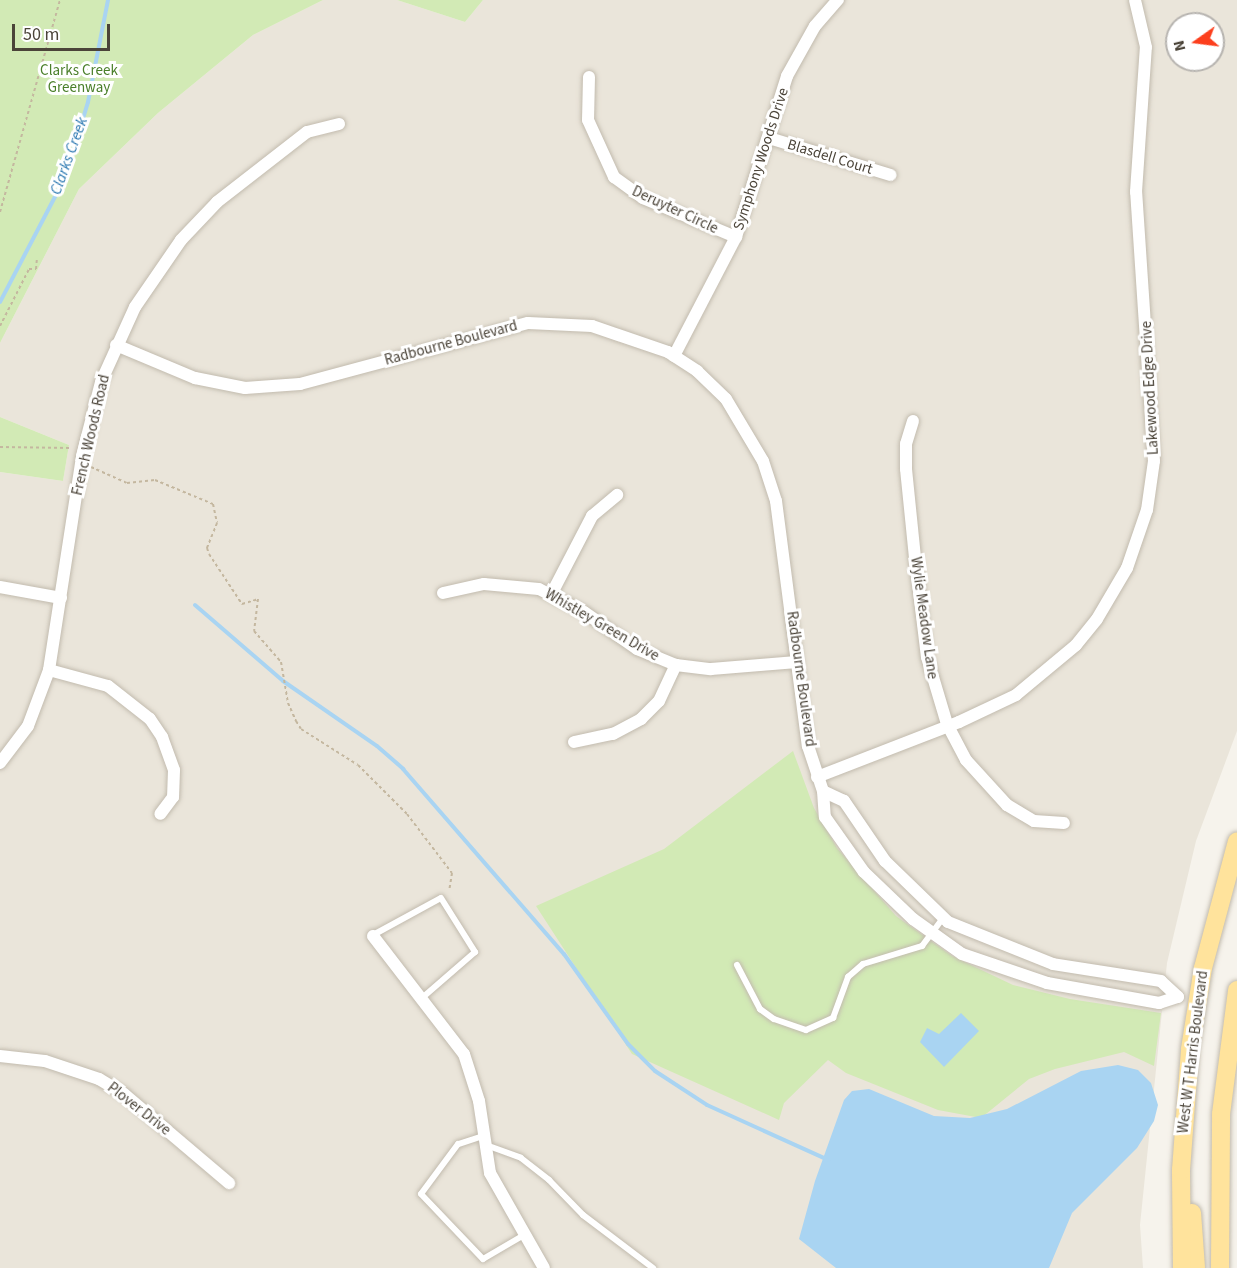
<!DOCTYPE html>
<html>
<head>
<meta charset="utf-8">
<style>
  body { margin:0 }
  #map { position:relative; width:1237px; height:1268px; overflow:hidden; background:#f6f3ec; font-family:"Source Sans 3",sans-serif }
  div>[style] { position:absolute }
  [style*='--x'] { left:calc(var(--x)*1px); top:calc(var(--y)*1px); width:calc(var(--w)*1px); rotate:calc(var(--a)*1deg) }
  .residential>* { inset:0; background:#eae5da }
  .green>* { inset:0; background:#d2eab5 }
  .water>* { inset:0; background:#a9d4f2 }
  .stream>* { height:4px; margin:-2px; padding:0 2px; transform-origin:2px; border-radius:2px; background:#a9d4f2 }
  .path>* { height:2px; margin-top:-1px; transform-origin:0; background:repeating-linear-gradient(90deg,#c4b79f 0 3px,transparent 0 6px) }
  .roads { filter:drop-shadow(0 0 2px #c2bbae) drop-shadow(0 0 2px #c2bbae) }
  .service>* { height:6px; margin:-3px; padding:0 3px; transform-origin:3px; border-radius:3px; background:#fff }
  .minor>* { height:12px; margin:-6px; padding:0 6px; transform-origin:6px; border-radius:6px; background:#fff }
  .primary>* { height:18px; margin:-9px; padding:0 9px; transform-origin:9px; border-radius:9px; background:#ffe39c }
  span { translate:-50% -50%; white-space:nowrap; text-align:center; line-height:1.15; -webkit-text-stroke:6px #fff; paint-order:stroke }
  .park-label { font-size:15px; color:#4a7f2a }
  .street-label { font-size:15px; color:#4b4439 }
  .water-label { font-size:16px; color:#2e7ab2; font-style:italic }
  .north { position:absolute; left:1165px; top:12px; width:60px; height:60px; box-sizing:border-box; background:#fff; border:2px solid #b7b4b0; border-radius:50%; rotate:256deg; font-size:16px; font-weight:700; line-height:24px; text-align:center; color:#4b4439 }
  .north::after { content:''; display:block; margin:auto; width:21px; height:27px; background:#fc3f1d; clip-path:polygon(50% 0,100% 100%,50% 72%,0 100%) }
  .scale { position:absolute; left:12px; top:24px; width:98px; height:27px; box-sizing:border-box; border:3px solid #4b4439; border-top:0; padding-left:8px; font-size:18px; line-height:21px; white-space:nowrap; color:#4b4439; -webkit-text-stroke:4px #fff; paint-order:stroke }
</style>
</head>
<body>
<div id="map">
  <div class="residential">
    <div style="clip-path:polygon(evenodd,323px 0,397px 0,465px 22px,483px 0,1237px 0,1237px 731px,1196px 841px,1167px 963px,1140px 1225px,1143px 1268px,0 1268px,0 472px,63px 481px,69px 445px,0 417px,0 343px,79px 189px,158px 113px,253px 35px,323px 0,1177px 24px,1213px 24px,1213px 60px,1177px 60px,1177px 24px)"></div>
  </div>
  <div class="green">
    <div style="clip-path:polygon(0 0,323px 0,253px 35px,158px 113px,79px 189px,0 343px)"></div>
    <div style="clip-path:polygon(397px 0,483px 0,465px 22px)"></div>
    <div style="clip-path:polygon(0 417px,69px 445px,63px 481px,0 472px)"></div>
    <div style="clip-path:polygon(793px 751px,814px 808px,837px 848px,896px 916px,952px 956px,1013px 985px,1070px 999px,1161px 1013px,1154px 1066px,1124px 1052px,1055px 1069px,1029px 1079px,981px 1118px,938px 1110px,846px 1073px,828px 1060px,784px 1103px,779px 1120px,632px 1054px,536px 906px,664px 849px)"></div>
  </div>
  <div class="water">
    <div style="clip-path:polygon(961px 1013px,979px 1031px,944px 1067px,920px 1042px,927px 1028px,939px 1034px)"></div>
    <div style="clip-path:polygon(1118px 1065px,1138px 1070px,1151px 1083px,1158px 1105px,1154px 1121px,1137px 1148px,1072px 1213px,1049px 1268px,836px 1268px,799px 1239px,815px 1181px,844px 1100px,852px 1091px,869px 1089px,934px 1116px,970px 1118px,1007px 1109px,1081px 1071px)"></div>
  </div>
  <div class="stream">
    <div style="--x:0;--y:302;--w:123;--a:-62.4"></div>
    <div style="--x:57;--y:193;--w:41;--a:-68.5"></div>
    <div style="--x:72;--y:155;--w:55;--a:-73.2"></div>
    <div style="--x:88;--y:102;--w:104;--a:-78.9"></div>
    <div style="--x:195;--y:605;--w:116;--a:40.8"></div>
    <div style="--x:283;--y:681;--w:114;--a:34.7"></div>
    <div style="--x:377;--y:746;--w:35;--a:41"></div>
    <div style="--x:403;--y:769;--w:245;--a:49"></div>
    <div style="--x:564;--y:954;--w:110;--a:54.6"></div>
    <div style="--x:628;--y:1044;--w:38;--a:45"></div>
    <div style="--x:655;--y:1071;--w:62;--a:33.2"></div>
    <div style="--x:707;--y:1105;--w:133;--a:24.4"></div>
  </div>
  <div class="path">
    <div style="--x:0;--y:212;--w:220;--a:-74.2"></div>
    <div style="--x:0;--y:326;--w:64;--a:-63"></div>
    <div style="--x:29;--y:269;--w:7;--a:0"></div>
    <div style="--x:36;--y:269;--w:11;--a:-85"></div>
    <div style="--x:0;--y:447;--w:72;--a:0.8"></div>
    <div style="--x:91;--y:467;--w:39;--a:24"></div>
    <div style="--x:127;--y:483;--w:28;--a:-6"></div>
    <div style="--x:155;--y:480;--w:63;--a:22.5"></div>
    <div style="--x:213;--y:504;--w:19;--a:78"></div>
    <div style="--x:217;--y:523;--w:27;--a:112"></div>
    <div style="--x:207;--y:548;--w:6;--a:72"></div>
    <div style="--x:209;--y:554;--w:60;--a:56.6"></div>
    <div style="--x:242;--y:604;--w:17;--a:-17"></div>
    <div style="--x:258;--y:599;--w:32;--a:97"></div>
    <div style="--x:254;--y:631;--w:41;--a:48.9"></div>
    <div style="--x:281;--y:662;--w:42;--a:80.3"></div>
    <div style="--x:288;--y:703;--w:20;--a:66"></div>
    <div style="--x:296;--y:721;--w:9;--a:58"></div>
    <div style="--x:301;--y:729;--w:67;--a:32.3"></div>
    <div style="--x:358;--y:765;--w:69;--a:45"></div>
    <div style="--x:407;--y:814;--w:74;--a:52.7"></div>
    <div style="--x:452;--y:873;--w:18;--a:99"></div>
  </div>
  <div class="roads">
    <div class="service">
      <div style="--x:373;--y:935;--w:77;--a:-28.6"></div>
      <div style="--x:441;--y:898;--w:64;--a:57.8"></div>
      <div style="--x:475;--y:952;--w:69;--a:139.1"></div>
      <div style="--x:737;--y:965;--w:50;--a:62.4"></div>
      <div style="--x:760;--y:1009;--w:17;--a:36"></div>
      <div style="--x:774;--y:1019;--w:34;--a:19"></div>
      <div style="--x:806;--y:1030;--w:30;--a:-24"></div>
      <div style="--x:833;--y:1018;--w:44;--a:-69.9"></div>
      <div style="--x:848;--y:977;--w:20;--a:-41"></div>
      <div style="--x:863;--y:964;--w:62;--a:-17"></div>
      <div style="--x:922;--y:946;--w:35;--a:-53"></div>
      <div style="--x:483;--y:1136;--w:26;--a:162"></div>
      <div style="--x:458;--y:1144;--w:62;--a:126.5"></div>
      <div style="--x:421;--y:1194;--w:90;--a:46.4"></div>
      <div style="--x:483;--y:1259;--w:48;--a:-30.3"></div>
      <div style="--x:486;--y:1145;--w:37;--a:20"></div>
      <div style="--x:521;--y:1158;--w:36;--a:38"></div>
      <div style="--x:549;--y:1180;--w:49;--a:45.8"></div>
      <div style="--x:583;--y:1215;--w:88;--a:37.1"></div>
    </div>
    <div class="minor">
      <div style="--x:589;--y:77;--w:43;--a:91.3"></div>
      <div style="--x:588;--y:120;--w:63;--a:65.5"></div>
      <div style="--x:614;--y:177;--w:36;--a:36"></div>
      <div style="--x:643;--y:198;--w:101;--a:22.8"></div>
      <div style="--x:769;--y:138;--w:127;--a:16.9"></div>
      <div style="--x:116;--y:345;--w:86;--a:22.7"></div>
      <div style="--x:195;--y:378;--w:51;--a:11.3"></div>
      <div style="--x:245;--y:388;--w:55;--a:-4.2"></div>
      <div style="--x:300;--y:384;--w:236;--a:-15"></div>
      <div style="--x:528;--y:323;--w:64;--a:2.7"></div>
      <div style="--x:592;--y:326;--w:80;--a:18.9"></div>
      <div style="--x:668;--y:352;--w:35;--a:33"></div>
      <div style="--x:697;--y:371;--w:40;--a:44"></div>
      <div style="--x:726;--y:399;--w:72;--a:59.2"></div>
      <div style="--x:763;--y:461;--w:42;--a:72"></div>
      <div style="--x:776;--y:501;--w:247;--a:82.6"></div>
      <div style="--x:808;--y:746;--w:47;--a:71.6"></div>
      <div style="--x:823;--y:791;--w:26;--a:86"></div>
      <div style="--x:825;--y:817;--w:67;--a:54.7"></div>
      <div style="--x:864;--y:872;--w:68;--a:43.8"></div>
      <div style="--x:913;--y:919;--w:60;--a:35.5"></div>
      <div style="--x:962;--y:954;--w:90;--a:18.8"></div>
      <div style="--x:1047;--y:983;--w:114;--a:10.1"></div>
      <div style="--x:1159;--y:1003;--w:20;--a:-18"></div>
      <div style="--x:1178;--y:997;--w:23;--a:-137"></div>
      <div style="--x:1161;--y:981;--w:109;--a:-171.1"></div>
      <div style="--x:1053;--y:964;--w:113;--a:-158.2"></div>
      <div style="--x:948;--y:922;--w:88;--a:-135.9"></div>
      <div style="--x:885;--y:861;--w:73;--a:-124.3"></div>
      <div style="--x:844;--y:801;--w:23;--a:-155"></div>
      <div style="--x:674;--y:356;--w:134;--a:-62.5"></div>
      <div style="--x:736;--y:237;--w:169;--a:-72.4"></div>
      <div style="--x:787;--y:76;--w:57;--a:-60.8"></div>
      <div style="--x:815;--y:26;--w:35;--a:-49"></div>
      <div style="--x:913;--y:421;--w:24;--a:107"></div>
      <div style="--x:906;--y:444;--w:25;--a:90"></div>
      <div style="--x:906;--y:469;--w:89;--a:84.2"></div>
      <div style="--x:915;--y:558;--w:100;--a:83.1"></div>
      <div style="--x:927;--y:657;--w:70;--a:73.4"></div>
      <div style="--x:947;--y:724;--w:41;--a:62.2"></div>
      <div style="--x:966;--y:760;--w:61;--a:47.7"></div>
      <div style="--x:1007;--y:805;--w:31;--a:31"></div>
      <div style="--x:1034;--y:821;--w:30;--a:4"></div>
      <div style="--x:0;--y:587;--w:62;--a:10.2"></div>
      <div style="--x:443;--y:593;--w:42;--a:-12.4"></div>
      <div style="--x:484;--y:584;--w:55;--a:5.2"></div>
      <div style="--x:539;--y:589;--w:51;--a:27.1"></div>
      <div style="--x:584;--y:612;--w:65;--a:34.9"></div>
      <div style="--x:637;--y:649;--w:42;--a:22.3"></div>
      <div style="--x:676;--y:665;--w:35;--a:7"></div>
      <div style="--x:711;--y:669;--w:86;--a:-4.7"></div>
      <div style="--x:552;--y:593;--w:87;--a:-62.5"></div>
      <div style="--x:592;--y:516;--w:33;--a:-40"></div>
      <div style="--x:49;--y:670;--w:61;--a:15.2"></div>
      <div style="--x:108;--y:686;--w:53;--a:38.2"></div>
      <div style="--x:150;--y:719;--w:22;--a:56"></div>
      <div style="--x:162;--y:737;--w:35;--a:70"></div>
      <div style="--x:174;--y:770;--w:27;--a:92"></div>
      <div style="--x:173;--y:797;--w:21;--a:127"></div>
      <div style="--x:574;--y:742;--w:40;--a:-12"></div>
      <div style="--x:613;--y:734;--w:32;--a:-28"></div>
      <div style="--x:641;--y:719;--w:25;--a:-45"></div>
      <div style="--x:659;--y:701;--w:40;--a:-65"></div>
      <div style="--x:0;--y:763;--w:46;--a:-52.9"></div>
      <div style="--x:28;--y:726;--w:60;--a:-69.4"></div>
      <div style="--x:49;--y:670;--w:217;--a:-81.2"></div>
      <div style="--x:82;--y:456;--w:76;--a:-75.6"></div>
      <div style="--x:101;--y:382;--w:82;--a:-65.6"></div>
      <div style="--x:135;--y:307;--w:81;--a:-55.5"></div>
      <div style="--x:181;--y:240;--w:52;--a:-46.5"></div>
      <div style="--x:217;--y:202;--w:114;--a:-37.9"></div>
      <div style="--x:307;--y:132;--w:33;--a:-14"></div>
      <div style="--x:817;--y:777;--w:152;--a:-21.2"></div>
      <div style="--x:959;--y:722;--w:63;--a:-25.3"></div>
      <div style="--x:1016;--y:695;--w:78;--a:-39.8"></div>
      <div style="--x:1076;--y:645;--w:33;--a:-51"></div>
      <div style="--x:1097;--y:619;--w:59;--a:-59.5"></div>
      <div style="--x:1127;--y:568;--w:61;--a:-71"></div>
      <div style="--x:1147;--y:510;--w:49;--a:-81.9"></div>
      <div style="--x:1154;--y:461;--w:270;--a:-93.8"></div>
      <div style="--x:1136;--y:192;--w:145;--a:-86.1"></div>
      <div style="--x:1146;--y:47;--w:48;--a:-103.2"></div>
      <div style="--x:373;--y:936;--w:149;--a:52.4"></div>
      <div style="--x:464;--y:1054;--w:49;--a:72.3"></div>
      <div style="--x:479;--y:1101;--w:73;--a:81.3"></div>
      <div style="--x:490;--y:1173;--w:109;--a:60.4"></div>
      <div style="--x:0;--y:1056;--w:45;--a:6.3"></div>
      <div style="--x:45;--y:1061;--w:57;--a:18.4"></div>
      <div style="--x:99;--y:1079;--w:29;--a:31"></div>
      <div style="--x:124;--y:1094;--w:138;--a:40.3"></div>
    </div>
    <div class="primary">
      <div style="--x:1192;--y:1213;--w:55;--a:85.8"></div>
      <div style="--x:1182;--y:1268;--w:98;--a:-90.6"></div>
      <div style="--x:1181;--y:1170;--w:121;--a:-85.7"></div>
      <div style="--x:1190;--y:1049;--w:82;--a:-80.9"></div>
      <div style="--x:1203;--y:968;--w:131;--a:-75"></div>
      <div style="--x:1220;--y:1268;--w:154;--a:-89.6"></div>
      <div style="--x:1221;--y:1114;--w:125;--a:-82.6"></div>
    </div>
  </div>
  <div class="park-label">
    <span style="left:79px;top:79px">Clarks Creek<br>Greenway</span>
  </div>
  <div class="street-label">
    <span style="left:830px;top:157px;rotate:17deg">Blasdell Court</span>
    <span style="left:761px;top:159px;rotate:-72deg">Symphony Woods Drive</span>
    <span style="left:675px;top:210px;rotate:25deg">Deruyter Circle</span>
    <span style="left:451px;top:343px;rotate:-15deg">Radbourne Boulevard</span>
    <span style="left:1150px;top:388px;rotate:-93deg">Lakewood Edge Drive</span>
    <span style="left:91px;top:435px;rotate:-77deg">French Woods Road</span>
    <span style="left:924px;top:618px;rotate:82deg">Wylie Meadow Lane</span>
    <span style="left:602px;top:625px;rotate:30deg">Whistley Green Drive</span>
    <span style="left:801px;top:679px;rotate:82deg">Radbourne Boulevard</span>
    <span style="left:1193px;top:1052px;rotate:-83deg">West W T Harris Boulevard</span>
    <span style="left:139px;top:1109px;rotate:38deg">Plover Drive</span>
  </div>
  <div class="water-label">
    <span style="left:69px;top:156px;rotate:-70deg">Clarks Creek</span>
  </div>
  <div class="north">N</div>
  <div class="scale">50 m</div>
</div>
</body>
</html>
